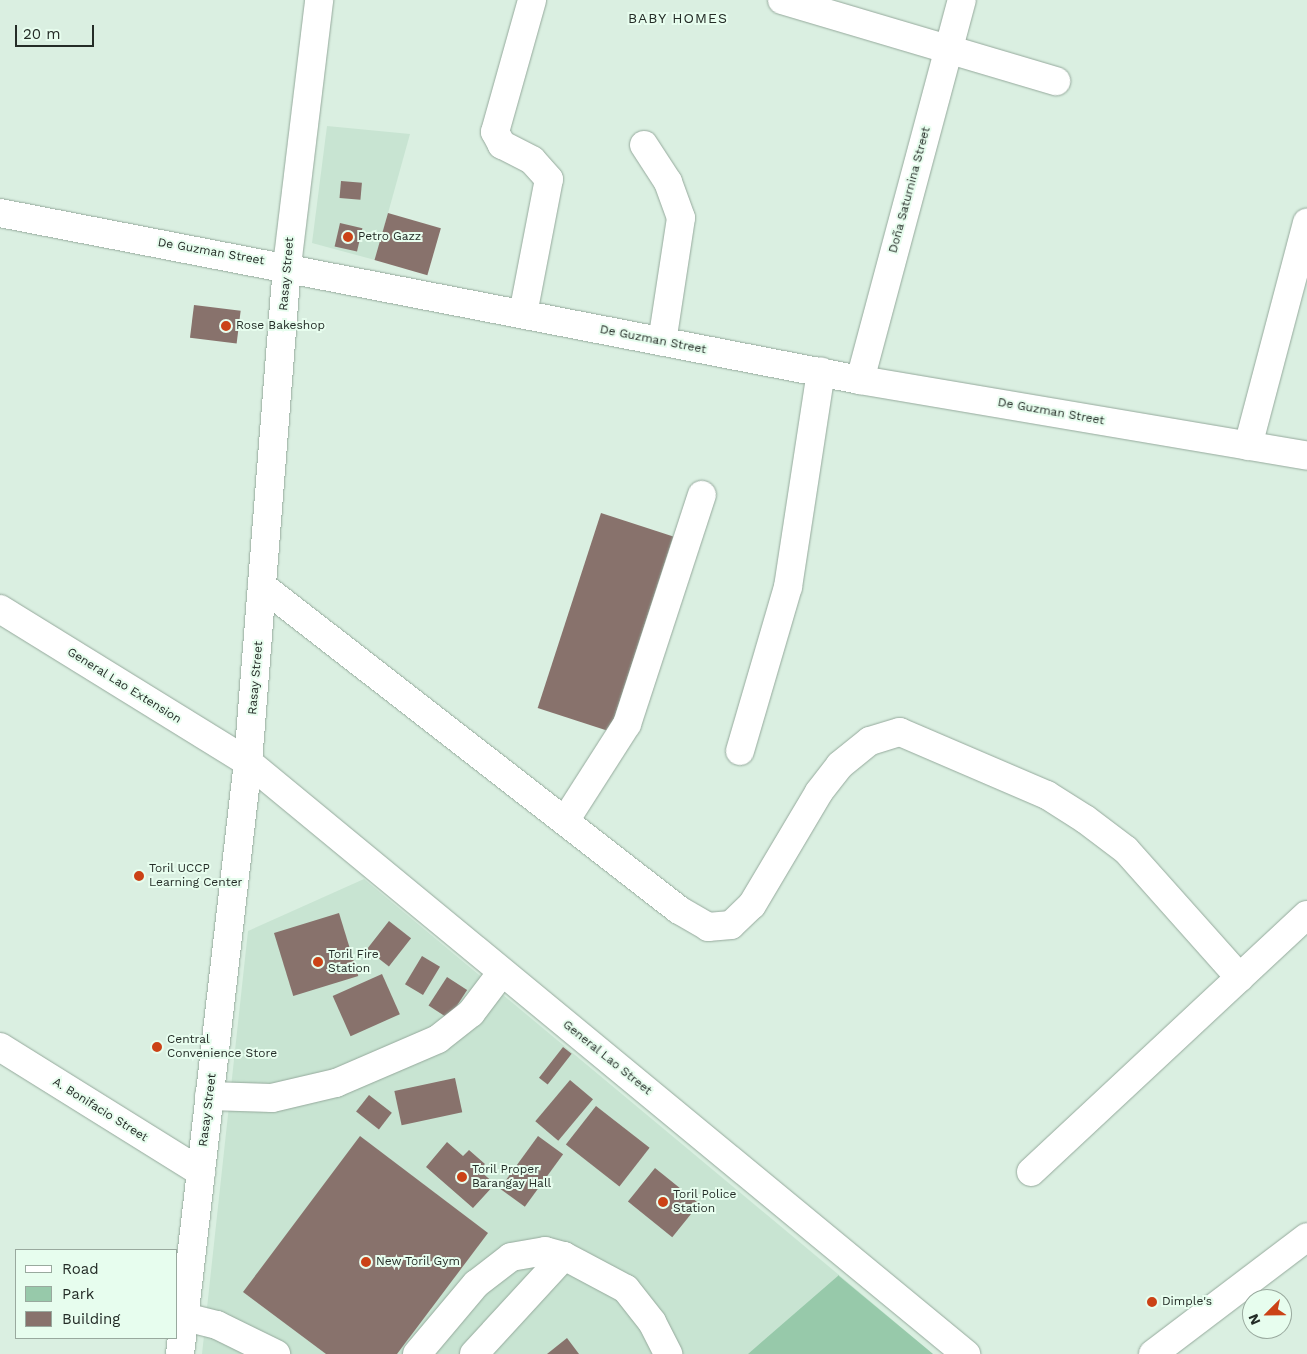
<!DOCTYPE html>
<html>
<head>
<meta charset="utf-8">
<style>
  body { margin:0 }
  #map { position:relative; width:1307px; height:1354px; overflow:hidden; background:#daefe1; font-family:"Work Sans",sans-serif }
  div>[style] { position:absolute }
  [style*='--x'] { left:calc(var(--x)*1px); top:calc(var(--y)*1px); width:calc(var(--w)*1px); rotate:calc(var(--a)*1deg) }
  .built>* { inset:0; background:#c8e4d2 }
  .green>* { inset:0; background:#97c9aa }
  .building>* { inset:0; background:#88726c; transform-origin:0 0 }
  .roads { filter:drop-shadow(0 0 1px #95a99c) drop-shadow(0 0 1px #95a99c) }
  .minor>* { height:28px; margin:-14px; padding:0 14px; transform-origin:14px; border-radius:14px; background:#fff }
  .major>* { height:28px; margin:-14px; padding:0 14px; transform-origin:14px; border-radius:14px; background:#fff }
  .dots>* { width:14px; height:14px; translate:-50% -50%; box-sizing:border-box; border:2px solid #e7fdee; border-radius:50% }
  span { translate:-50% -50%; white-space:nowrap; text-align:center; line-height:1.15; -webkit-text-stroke:4px #e7fdee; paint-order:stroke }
  .street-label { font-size:12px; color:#242c27 }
  .poi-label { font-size:12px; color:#242c27 }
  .left { translate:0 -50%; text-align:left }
  .neighbourhood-label { font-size:14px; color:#242c27; letter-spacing:1px }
  .legend { position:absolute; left:15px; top:1249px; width:162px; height:90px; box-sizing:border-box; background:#e7fdee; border:1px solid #99a99e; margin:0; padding:6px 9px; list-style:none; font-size:15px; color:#242c27 }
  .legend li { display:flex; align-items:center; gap:10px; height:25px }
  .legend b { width:25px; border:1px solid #99a99e }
  .north { position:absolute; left:1242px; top:1289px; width:50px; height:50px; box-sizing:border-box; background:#e7fdee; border:1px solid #99a99e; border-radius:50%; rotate:247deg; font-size:14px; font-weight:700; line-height:20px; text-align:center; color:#242c27 }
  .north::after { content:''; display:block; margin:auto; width:18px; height:22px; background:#cb4216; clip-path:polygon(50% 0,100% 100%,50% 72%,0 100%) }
  .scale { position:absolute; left:15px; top:25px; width:79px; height:22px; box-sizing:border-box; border:2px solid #242c27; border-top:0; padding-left:6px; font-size:15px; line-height:18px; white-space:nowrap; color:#242c27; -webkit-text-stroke:4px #e7fdee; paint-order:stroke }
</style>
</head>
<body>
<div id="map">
  <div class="built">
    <div style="clip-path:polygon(327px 126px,410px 134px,375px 260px,312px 243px)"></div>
    <div style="clip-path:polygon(364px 879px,839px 1275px,933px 1354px,202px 1354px,248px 931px)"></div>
  </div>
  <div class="green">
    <div style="clip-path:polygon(839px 1275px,839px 1276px,933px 1354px,748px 1354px)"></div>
  </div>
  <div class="building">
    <div style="left:341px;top:181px;width:21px;height:17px;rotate:5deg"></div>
    <div style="left:388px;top:213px;width:55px;height:49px;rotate:16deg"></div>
    <div style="left:340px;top:223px;width:23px;height:24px;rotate:13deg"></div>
    <div style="left:194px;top:305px;width:47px;height:33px;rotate:7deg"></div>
    <div style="left:601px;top:513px;width:76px;height:205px;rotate:18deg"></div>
    <div style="left:339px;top:913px;width:66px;height:68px;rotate:73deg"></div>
    <div style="left:389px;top:921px;width:28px;height:36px;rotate:38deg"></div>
    <div style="left:422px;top:956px;width:21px;height:33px;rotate:31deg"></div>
    <div style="left:382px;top:974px;width:44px;height:54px;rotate:66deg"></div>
    <div style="left:447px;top:977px;width:24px;height:34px;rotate:33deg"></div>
    <div style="left:563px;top:1047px;width:11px;height:39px;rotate:38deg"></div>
    <div style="left:455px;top:1078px;width:35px;height:62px;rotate:78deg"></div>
    <div style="left:570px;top:1080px;width:30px;height:54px;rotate:40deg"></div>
    <div style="left:369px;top:1095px;width:29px;height:21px;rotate:38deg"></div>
    <div style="left:596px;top:1106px;width:68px;height:49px;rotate:38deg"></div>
    <div style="clip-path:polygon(360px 1136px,488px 1233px,397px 1354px,326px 1354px,243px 1292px)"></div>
    <div style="left:538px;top:1136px;width:31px;height:65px;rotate:36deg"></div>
    <div style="clip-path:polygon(447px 1142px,463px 1156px,469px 1150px,485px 1164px,479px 1170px,495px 1184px,473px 1208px,426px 1167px)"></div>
    <div style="left:655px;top:1168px;width:57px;height:43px;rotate:39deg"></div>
    <div style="clip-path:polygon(567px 1338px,579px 1354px,547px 1354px)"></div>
  </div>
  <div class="roads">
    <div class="minor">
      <div style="--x:782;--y:0;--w:286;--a:16.5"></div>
      <div style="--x:644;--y:145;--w:44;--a:57"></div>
      <div style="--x:668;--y:182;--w:38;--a:70"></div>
      <div style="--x:681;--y:218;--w:125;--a:98.7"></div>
      <div style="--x:0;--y:213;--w:876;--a:10.99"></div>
      <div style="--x:860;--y:380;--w:453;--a:9.6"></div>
      <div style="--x:523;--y:314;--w:137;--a:-79.1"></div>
      <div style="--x:549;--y:179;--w:25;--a:-132"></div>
      <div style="--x:532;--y:160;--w:34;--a:-153"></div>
      <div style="--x:502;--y:145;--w:15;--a:-118"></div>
      <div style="--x:495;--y:132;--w:137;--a:-74.3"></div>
      <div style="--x:860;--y:380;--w:393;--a:-75"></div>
      <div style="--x:1248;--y:446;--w:231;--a:-75.2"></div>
      <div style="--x:262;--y:586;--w:528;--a:37.85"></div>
      <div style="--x:679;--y:910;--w:34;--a:30"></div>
      <div style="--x:708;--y:927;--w:23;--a:-5"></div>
      <div style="--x:731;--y:925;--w:29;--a:-44"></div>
      <div style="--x:752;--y:905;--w:131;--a:-59.3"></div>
      <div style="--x:819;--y:792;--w:34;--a:-52"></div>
      <div style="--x:840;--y:765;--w:38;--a:-39"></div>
      <div style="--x:870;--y:741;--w:31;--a:-17"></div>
      <div style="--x:900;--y:732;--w:160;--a:23.2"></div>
      <div style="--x:1047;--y:795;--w:45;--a:32.3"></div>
      <div style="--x:1085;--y:819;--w:51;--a:37.1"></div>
      <div style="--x:1126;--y:850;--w:171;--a:48.3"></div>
      <div style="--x:0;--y:609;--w:291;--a:31.7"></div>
      <div style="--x:248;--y:762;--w:931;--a:39.51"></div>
      <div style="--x:740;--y:751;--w:171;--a:-73.7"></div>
      <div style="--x:788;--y:587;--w:218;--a:-81.3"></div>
      <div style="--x:565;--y:821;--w:115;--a:-57.4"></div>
      <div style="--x:627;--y:724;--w:241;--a:-71.9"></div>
      <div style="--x:0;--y:1047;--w:237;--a:31.9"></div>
      <div style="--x:209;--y:1096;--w:63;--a:1.8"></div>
      <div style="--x:272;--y:1098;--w:66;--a:-13.2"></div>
      <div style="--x:336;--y:1083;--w:111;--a:-23.3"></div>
      <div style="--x:438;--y:1039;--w:42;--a:-38.2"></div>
      <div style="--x:471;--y:1013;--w:51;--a:-52.9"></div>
      <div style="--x:1031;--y:1172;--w:377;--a:-43"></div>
      <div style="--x:185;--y:1317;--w:33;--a:14"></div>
      <div style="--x:217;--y:1325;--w:66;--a:26.2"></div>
      <div style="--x:180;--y:1354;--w:596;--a:-83.45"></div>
      <div style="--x:248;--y:762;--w:498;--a:-85.5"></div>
      <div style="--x:287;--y:266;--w:268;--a:-83.1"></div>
      <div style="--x:417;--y:1354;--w:92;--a:-49.9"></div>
      <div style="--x:476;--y:1284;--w:44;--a:-37.6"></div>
      <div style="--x:511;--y:1257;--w:35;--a:-10"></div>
      <div style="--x:545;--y:1251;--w:20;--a:15"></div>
      <div style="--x:564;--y:1256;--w:70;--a:28"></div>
      <div style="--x:626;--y:1289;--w:42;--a:51.8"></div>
      <div style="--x:652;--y:1322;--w:36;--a:63"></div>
      <div style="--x:474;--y:1354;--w:133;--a:-47.4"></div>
    </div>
    <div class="major">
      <div style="--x:1153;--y:1354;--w:193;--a:-37.2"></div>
    </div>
  </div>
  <div class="dots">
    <div style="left:348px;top:237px;background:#cb4216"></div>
    <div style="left:226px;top:326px;background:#cb4216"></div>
    <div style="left:139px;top:876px;background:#cb4216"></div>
    <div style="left:318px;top:962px;background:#cb4216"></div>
    <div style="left:157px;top:1047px;background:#cb4216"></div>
    <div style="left:462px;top:1177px;background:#cb4216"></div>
    <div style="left:663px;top:1202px;background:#cb4216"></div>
    <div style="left:366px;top:1262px;background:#cb4216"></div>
    <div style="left:1152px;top:1302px;background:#cb4216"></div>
  </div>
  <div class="street-label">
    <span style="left:910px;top:190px;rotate:-75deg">Doña Saturnina Street</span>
    <span style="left:211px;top:252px;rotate:10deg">De Guzman Street</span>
    <span style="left:287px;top:274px;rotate:-85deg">Rasay Street</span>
    <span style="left:653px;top:340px;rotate:11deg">De Guzman Street</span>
    <span style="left:1051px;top:412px;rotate:10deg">De Guzman Street</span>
    <span style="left:256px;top:678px;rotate:-85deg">Rasay Street</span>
    <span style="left:124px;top:686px;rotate:32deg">General Lao Extension</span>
    <span style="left:607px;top:1058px;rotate:39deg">General Lao Street</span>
    <span style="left:100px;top:1110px;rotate:32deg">A. Bonifacio Street</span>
    <span style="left:208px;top:1110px;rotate:-83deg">Rasay Street</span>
  </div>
  <div class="poi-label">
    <span class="left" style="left:358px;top:237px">Petro Gazz</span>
    <span class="left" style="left:236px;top:326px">Rose Bakeshop</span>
    <span class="left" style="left:149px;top:876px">Toril UCCP<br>Learning Center</span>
    <span class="left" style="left:328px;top:962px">Toril Fire<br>Station</span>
    <span class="left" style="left:167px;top:1047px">Central<br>Convenience Store</span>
    <span class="left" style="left:472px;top:1177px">Toril Proper<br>Barangay Hall</span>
    <span class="left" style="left:673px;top:1202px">Toril Police<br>Station</span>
    <span class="left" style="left:376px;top:1262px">New Toril Gym</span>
    <span class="left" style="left:1162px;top:1302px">Dimple's</span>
  </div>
  <div class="neighbourhood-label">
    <span style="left:678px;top:18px">BABY HOMES</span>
  </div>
  <ul class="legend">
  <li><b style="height:6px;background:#fff"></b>Road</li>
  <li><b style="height:14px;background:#97c9aa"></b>Park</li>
  <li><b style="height:14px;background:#88726c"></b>Building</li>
  </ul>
  <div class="north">N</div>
  <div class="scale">20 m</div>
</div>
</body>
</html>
